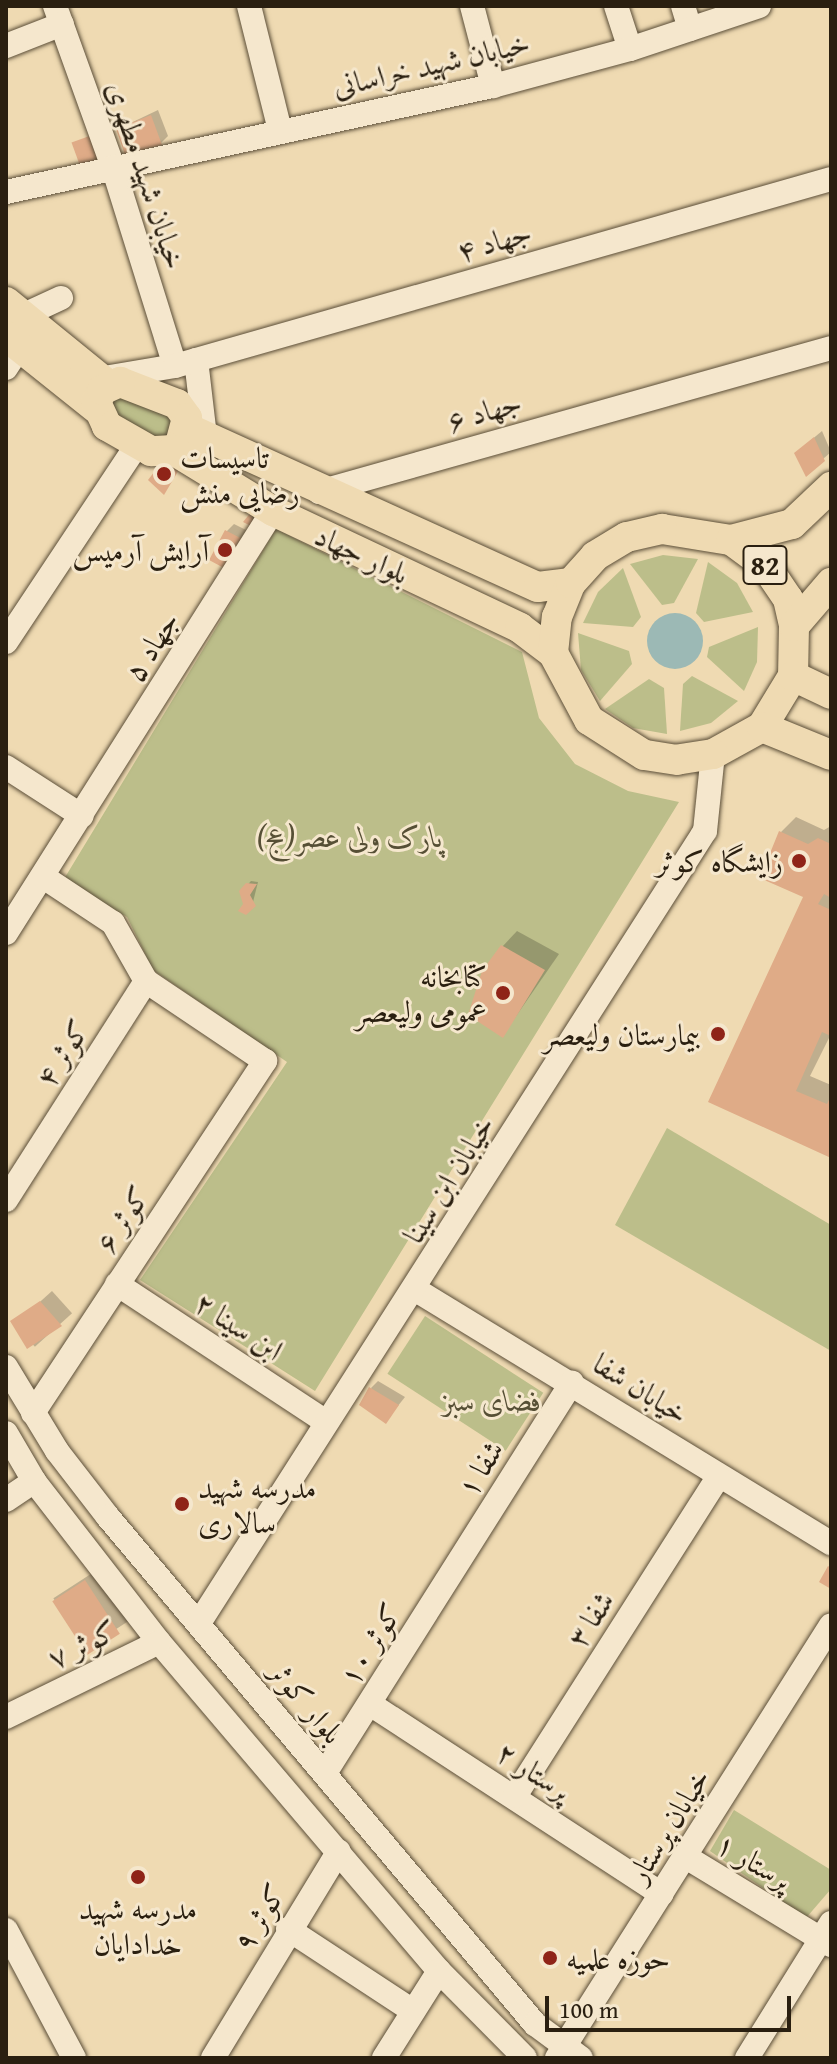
<!DOCTYPE html>
<html>
<head>
<meta charset="utf-8">
<style>
  body { margin:0 }
  #map { position:relative; width:837px; height:2064px; overflow:hidden; background:#efdab2; font-family:"Gentium Book Plus",Amiri,serif }
  div>[style] { position:absolute }
  [style*='--x'] { left:calc(var(--x)*1px); top:calc(var(--y)*1px); width:calc(var(--w)*1px); rotate:calc(var(--a)*1deg) }
  .green>* { inset:0; background:#bcbe8a; transform-origin:0 0 }
  .water>* { inset:0; background:#9cb9b5 }
  .round { border-radius:50% }
  .shadow>* { inset:0; background:#0003; transform-origin:0 0 }
  .building>* { inset:0; background:#dfab87; transform-origin:0 0 }
  .roads { filter:drop-shadow(0 0 2px #5b4e38) drop-shadow(0 0 2px #5b4e38) }
  .minor>* { height:24px; margin:-12px; padding:0 12px; transform-origin:12px; border-radius:12px; background:#f5e7cd }
  .major>* { height:30px; margin:-15px; padding:0 15px; transform-origin:15px; border-radius:15px; background:#efdab2 }
  .dots>* { width:22px; height:22px; translate:-50% -50%; box-sizing:border-box; border:4px solid #f5e7cd; border-radius:50% }
  span { translate:-50% -50%; white-space:nowrap; text-align:center; line-height:1.15; -webkit-text-stroke:6px #f5e7cd; paint-order:stroke }
  .shield-label span { padding:2px 6px; background:#f5e7cd; border:2px solid; border-radius:6px; -webkit-text-stroke-width:0 }
  .shield-label { font-size:28px; color:#2a1f10; font-weight:700 }
  .street-label { font-size:30px; color:#2a1f10 }
  .poi-label { font-size:30px; color:#2a1f10 }
  .left { translate:0 -50%; text-align:left }
  .right { translate:-100% -50%; text-align:right }
  .park-label { font-size:30px; color:#564f35; font-style:italic }
  .frame { position:absolute; inset:0; border:8px solid #2a1f10; pointer-events:none }
  .scale { position:absolute; left:545px; top:1996px; width:246px; height:36px; box-sizing:border-box; border:4px solid #2a1f10; border-top:0; padding-left:10px; font-size:24px; line-height:28px; white-space:nowrap; color:#2a1f10; -webkit-text-stroke:6px #f5e7cd; paint-order:stroke }
</style>
</head>
<body>
<div id="map">
  <div class="green">
    <div style="clip-path:polygon(104px 391px,176px 406px,179px 443px,118px 432px)"></div>
    <div style="clip-path:polygon(276px 529px,522px 652px,539px 718px,575px 764px,628px 791px,679px 802px,315px 1391px,140px 1280px,287px 1062px,153px 970px,127px 917px,64px 879px)"></div>
    <div style="clip-path:polygon(663px 555px,698px 559px,674px 603px,662px 605px,630px 564px)"></div>
    <div style="clip-path:polygon(708px 562px,737px 583px,753px 612px,704px 622px,696px 613px)"></div>
    <div style="clip-path:polygon(623px 568px,641px 617px,633px 627px,583px 623px,598px 592px)"></div>
    <div style="clip-path:polygon(758px 627px,757px 662px,744px 691px,707px 657px,709px 647px)"></div>
    <div style="clip-path:polygon(578px 633px,629px 651px,632px 664px,600px 701px,581px 670px)"></div>
    <div style="clip-path:polygon(692px 676px,738px 701px,711px 723px,680px 731px,683px 684px)"></div>
    <div style="clip-path:polygon(649px 679px,664px 688px,667px 734px,633px 728px,605px 709px)"></div>
    <div style="clip-path:polygon(667px 1128px,831px 1225px,831px 1351px,615px 1225px)"></div>
    <div style="left:425px;top:1316px;width:141px;height:69px;rotate:33deg"></div>
    <div style="clip-path:polygon(734px 1810px,831px 1870px,831px 1889px,806px 1918px,710px 1851px)"></div>
  </div>
  <div class="water">
    <div class="round" style="left:647px;top:613px;width:56px;height:56px"></div>
  </div>
  <div class="shadow">
    <div style="clip-path:polygon(158px 110px,168px 136px,161px 143px,118px 129px)"></div>
    <div style="clip-path:polygon(822px 431px,831px 452px,823px 459px,804px 446px)"></div>
    <div style="clip-path:polygon(234px 524px,250px 532px,224px 568px,227px 531px)"></div>
    <div style="clip-path:polygon(796px 817px,824px 830px,831px 826px,831px 1034px,810px 1076px,831px 1085px,831px 1155px,711px 1101px,806px 896px,781px 832px)"></div>
    <div style="clip-path:polygon(251px 881px,258px 882px,251px 910px,241px 892px)"></div>
    <div style="clip-path:polygon(517px 931px,559px 954px,503px 1035px,502px 947px)"></div>
    <div style="left:52px;top:1291px;width:30px;height:50px;rotate:48deg"></div>
    <div style="clip-path:polygon(378px 1381px,405px 1397px,386px 1421px,371px 1388px)"></div>
    <div style="left:97px;top:1570px;width:60px;height:52px;rotate:57deg"></div>
  </div>
  <div class="building">
    <div style="clip-path:polygon(151px 115px,162px 145px,125px 155px,116px 129px)"></div>
    <div style="left:95px;top:134px;width:29px;height:25px;rotate:70deg"></div>
    <div style="clip-path:polygon(814px 437px,825px 461px,806px 477px,794px 453px)"></div>
    <div style="clip-path:polygon(164px 459px,180px 468px,164px 495px,148px 480px)"></div>
    <div style="clip-path:polygon(257px 505px,257px 529px,243px 522px)"></div>
    <div style="left:225px;top:530px;width:21px;height:34px;rotate:28deg"></div>
    <div style="clip-path:polygon(779px 831px,808px 844px,818px 838px,831px 844px,831px 898px,824px 894px,818px 904px,831px 910px,831px 1036px,822px 1032px,796px 1091px,827px 1104px,831px 1096px,831px 1158px,708px 1102px,803px 897px,760px 878px)"></div>
    <div style="clip-path:polygon(246px 883px,257px 884px,250px 895px,256px 906px,246px 915px,238px 911px,243px 904px,239px 891px)"></div>
    <div style="clip-path:polygon(501px 945px,545px 970px,503px 1038px,468px 1015px,482px 971px)"></div>
    <div style="clip-path:polygon(40px 1301px,62px 1326px,27px 1349px,10px 1321px)"></div>
    <div style="clip-path:polygon(369px 1387px,399px 1405px,386px 1424px,359px 1405px)"></div>
    <div style="clip-path:polygon(828px 1566px,831px 1568px,831px 1589px,819px 1582px)"></div>
    <div style="left:85px;top:1580px;width:64px;height:39px;rotate:57deg"></div>
  </div>
  <div class="roads">
    <div class="minor">
      <div style="--x:55;--y:6;--w:171;--a:70.2"></div>
      <div style="--x:113;--y:167;--w:208;--a:72.7"></div>
      <div style="--x:249;--y:6;--w:128;--a:76"></div>
      <div style="--x:472;--y:6;--w:83;--a:75.3"></div>
      <div style="--x:616;--y:6;--w:45;--a:72"></div>
      <div style="--x:683;--y:6;--w:24;--a:73"></div>
      <div style="--x:6;--y:46;--w:60;--a:-21.4"></div>
      <div style="--x:6;--y:192;--w:498;--a:-12.3"></div>
      <div style="--x:493;--y:86;--w:142;--a:-15.1"></div>
      <div style="--x:630;--y:49;--w:136;--a:-18.4"></div>
      <div style="--x:22;--y:316;--w:43;--a:-24.8"></div>
      <div style="--x:196;--y:360;--w:78;--a:83.3"></div>
      <div style="--x:6;--y:368;--w:24;--a:-57"></div>
      <div style="--x:104;--y:378;--w:72;--a:-9.6"></div>
      <div style="--x:175;--y:366;--w:682;--a:-15.91"></div>
      <div style="--x:319;--y:492;--w:532;--a:-15.71"></div>
      <div style="--x:6;--y:642;--w:237;--a:-56.4"></div>
      <div style="--x:6;--y:767;--w:90;--a:32.8"></div>
      <div style="--x:6;--y:933;--w:499;--a:-57.7"></div>
      <div style="--x:6;--y:1200;--w:260;--a:-57.4"></div>
      <div style="--x:117;--y:1284;--w:249;--a:33.4"></div>
      <div style="--x:416;--y:1290;--w:486;--a:31.4"></div>
      <div style="--x:6;--y:1367;--w:98;--a:58.7"></div>
      <div style="--x:57;--y:1451;--w:83;--a:52.3"></div>
      <div style="--x:108;--y:1517;--w:663;--a:49.9"></div>
      <div style="--x:535;--y:2024;--w:57;--a:36.5"></div>
      <div style="--x:33;--y:1413;--w:422;--a:-56.6"></div>
      <div style="--x:265;--y:1061;--w:143;--a:-146.1"></div>
      <div style="--x:146;--y:981;--w:67;--a:-119.6"></div>
      <div style="--x:113;--y:923;--w:82;--a:-146.5"></div>
      <div style="--x:6;--y:1433;--w:56;--a:59.7"></div>
      <div style="--x:34;--y:1481;--w:204;--a:52.2"></div>
      <div style="--x:159;--y:1642;--w:432;--a:49.6"></div>
      <div style="--x:439;--y:1971;--w:122;--a:45.3"></div>
      <div style="--x:6;--y:1500;--w:34;--a:-34"></div>
      <div style="--x:199;--y:1623;--w:940;--a:-57.43"></div>
      <div style="--x:705;--y:831;--w:77;--a:-84.1"></div>
      <div style="--x:370;--y:1704;--w:348;--a:33.1"></div>
      <div style="--x:6;--y:1717;--w:170;--a:-26.1"></div>
      <div style="--x:325;--y:1773;--w:462;--a:-57.7"></div>
      <div style="--x:515;--y:1796;--w:379;--a:-57.5"></div>
      <div style="--x:686;--y:1857;--w:170;--a:31.3"></div>
      <div style="--x:288;--y:1929;--w:149;--a:33.3"></div>
      <div style="--x:6;--y:1930;--w:145;--a:62"></div>
      <div style="--x:213;--y:2058;--w:242;--a:-58.7"></div>
      <div style="--x:384;--y:2058;--w:103;--a:-57.7"></div>
      <div style="--x:557;--y:2058;--w:512;--a:-57.67"></div>
      <div style="--x:747;--y:2058;--w:159;--a:-58.1"></div>
    </div>
    <div class="major">
      <div style="--x:6;--y:302;--w:132;--a:39.1"></div>
      <div style="--x:6;--y:336;--w:115;--a:38.7"></div>
      <div style="--x:120;--y:382;--w:61;--a:21.1"></div>
      <div style="--x:177;--y:404;--w:17;--a:54"></div>
      <div style="--x:187;--y:418;--w:27;--a:105"></div>
      <div style="--x:180;--y:444;--w:9;--a:139"></div>
      <div style="--x:173;--y:450;--w:22;--a:177"></div>
      <div style="--x:151;--y:451;--w:51;--a:-150.4"></div>
      <div style="--x:107;--y:426;--w:26;--a:-115"></div>
      <div style="--x:96;--y:402;--w:13;--a:-63"></div>
      <div style="--x:102;--y:390;--w:20;--a:-24"></div>
      <div style="--x:187;--y:428;--w:385;--a:24.4"></div>
      <div style="--x:538;--y:587;--w:33;--a:-7"></div>
      <div style="--x:173;--y:450;--w:117;--a:31.4"></div>
      <div style="--x:273;--y:511;--w:273;--a:25.3"></div>
      <div style="--x:520;--y:628;--w:41;--a:37.1"></div>
      <div style="--x:662;--y:529;--w:70;--a:9.1"></div>
      <div style="--x:731;--y:540;--w:42;--a:36.3"></div>
      <div style="--x:765;--y:565;--w:41;--a:55.9"></div>
      <div style="--x:788;--y:599;--w:28;--a:77"></div>
      <div style="--x:794;--y:626;--w:50;--a:91.1"></div>
      <div style="--x:793;--y:676;--w:60;--a:121.3"></div>
      <div style="--x:762;--y:727;--w:56;--a:151.1"></div>
      <div style="--x:713;--y:754;--w:36;--a:171"></div>
      <div style="--x:677;--y:760;--w:33;--a:-171"></div>
      <div style="--x:644;--y:755;--w:65;--a:-147.5"></div>
      <div style="--x:589;--y:720;--w:76;--a:-118.2"></div>
      <div style="--x:553;--y:653;--w:36;--a:-84"></div>
      <div style="--x:557;--y:617;--w:37;--a:-68"></div>
      <div style="--x:571;--y:583;--w:36;--a:-48"></div>
      <div style="--x:595;--y:556;--w:37;--a:-31"></div>
      <div style="--x:627;--y:537;--w:36;--a:-13"></div>
      <div style="--x:731;--y:540;--w:63;--a:-14.7"></div>
      <div style="--x:792;--y:524;--w:54;--a:-43.5"></div>
      <div style="--x:794;--y:626;--w:57;--a:-49.3"></div>
      <div style="--x:793;--y:676;--w:42;--a:25.3"></div>
      <div style="--x:762;--y:727;--w:74;--a:22.1"></div>
    </div>
  </div>
  <div class="dots">
    <div style="left:164px;top:474px;background:#8f2418"></div>
    <div style="left:225px;top:550px;background:#8f2418"></div>
    <div style="left:799px;top:861px;background:#8f2418"></div>
    <div style="left:503px;top:993px;background:#8f2418"></div>
    <div style="left:718px;top:1034px;background:#8f2418"></div>
    <div style="left:182px;top:1504px;background:#8f2418"></div>
    <div style="left:138px;top:1877px;background:#8f2418"></div>
    <div style="left:550px;top:1958px;background:#8f2418"></div>
  </div>
  <div class="shield-label">
    <span style="left:765px;top:565px">82</span>
  </div>
  <div class="street-label">
    <span style="left:431px;top:64px;rotate:-13deg">خیابان شهید خراسانی</span>
    <span style="left:147px;top:175px;rotate:72deg">خیابان شهید مطهری</span>
    <span style="left:494px;top:241px;rotate:-16deg">جهاد ۴</span>
    <span style="left:484px;top:411px;rotate:-16deg">جهاد ۶</span>
    <span style="left:362px;top:554px;rotate:25deg">بلوار جهاد</span>
    <span style="left:151px;top:646px;rotate:-58deg">جهاد ۵</span>
    <span style="left:62px;top:1053px;rotate:-57deg">کوثر ۴</span>
    <span style="left:448px;top:1179px;rotate:-58deg">خیابان ابن سینا</span>
    <span style="left:122px;top:1219px;rotate:-56deg">کوثر ۶</span>
    <span style="left:239px;top:1326px;rotate:33deg">ابن سینا ۲</span>
    <span style="left:641px;top:1388px;rotate:32deg">خیابان شفا</span>
    <span style="left:480px;top:1468px;rotate:-58deg">شفا ۱</span>
    <span style="left:590px;top:1619px;rotate:-57deg">شفا ۳</span>
    <span style="left:82px;top:1644px;rotate:-26deg">کوثر ۷</span>
    <span style="left:370px;top:1644px;rotate:-58deg">کوثر ۱۰</span>
    <span style="left:307px;top:1702px;rotate:50deg">بلوار کوثر</span>
    <span style="left:534px;top:1771px;rotate:33deg">پرستار ۲</span>
    <span style="left:668px;top:1825px;rotate:-58deg">خیابان پرستار</span>
    <span style="left:754px;top:1861px;rotate:31deg">پرستار ۱</span>
    <span style="left:259px;top:1917px;rotate:-58deg">کوثر ۹</span>
  </div>
  <div class="poi-label">
    <span class="left" style="left:180px;top:474px">تاسیسات<br>رضایی منش</span>
    <span class="right" style="left:209px;top:550px">آرایش آرمیس</span>
    <span class="right" style="left:783px;top:861px">زایشگاه کوثر</span>
    <span class="right" style="left:487px;top:993px">کتابخانه<br>عمومی ولیعصر</span>
    <span class="right" style="left:700px;top:1034px">بیمارستان ولیعصر</span>
    <span class="left" style="left:198px;top:1504px">مدرسه شهید<br>سالاری</span>
    <span style="left:138px;top:1925px">مدرسه شهید<br>خدادایان</span>
    <span class="left" style="left:566px;top:1958px">حوزه علمیه</span>
  </div>
  <div class="park-label">
    <span style="left:350px;top:836px">پارک ولی عصر(عج)</span>
    <span style="left:492px;top:1400px">فضای سبز</span>
  </div>
  <div class="frame"></div>
  <div class="scale">100 m</div>
</div>
</body>
</html>
